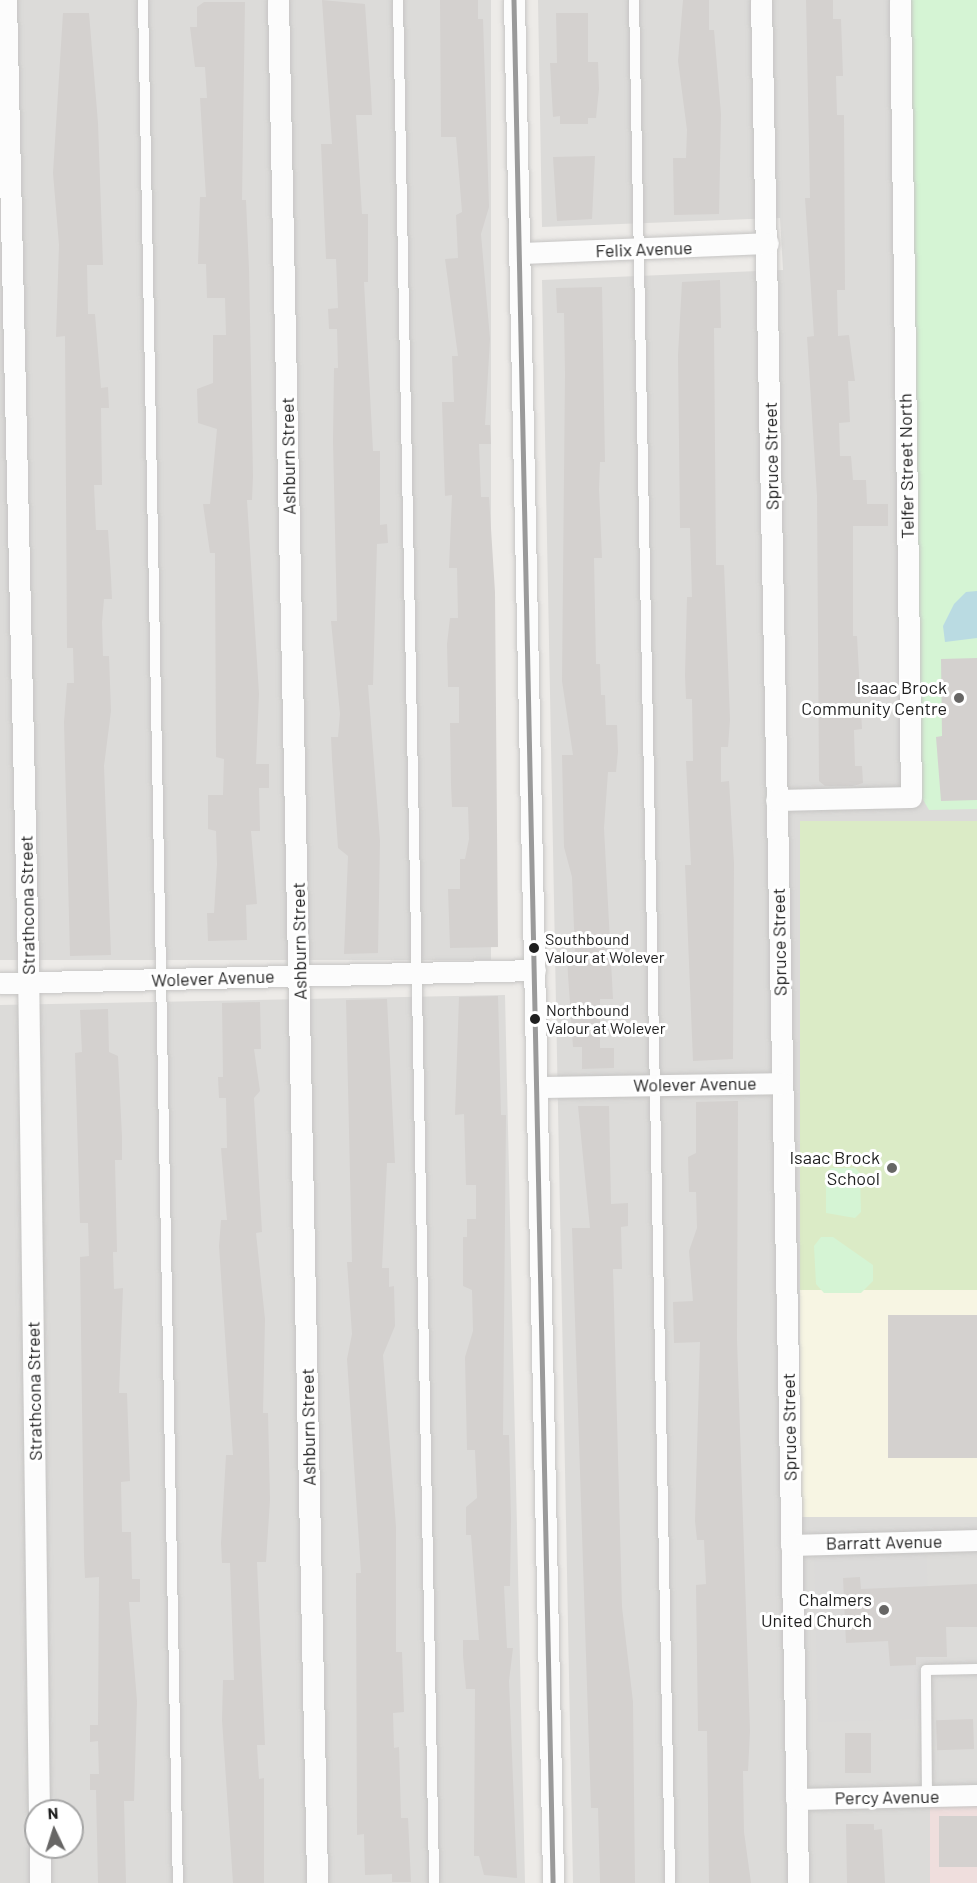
<!DOCTYPE html>
<html>
<head>
<meta charset="utf-8">
<style>
  body { margin:0 }
  #map { position:relative; width:977px; height:1883px; overflow:hidden; background:#edebe8; font-family:Barlow,sans-serif }
  div>[style] { position:absolute }
  [style*='--x'] { left:calc(var(--x)*1px); top:calc(var(--y)*1px); width:calc(var(--w)*1px); rotate:calc(var(--a)*1deg) }
  .residential>* { inset:0; background:#dcdbd9; transform-origin:0 0 }
  .commercial>* { inset:0; background:#efdedd; transform-origin:0 0 }
  .education>* { inset:0; background:#f7f5e3; transform-origin:0 0 }
  .religious>* { inset:0; background:#dbdad9 }
  .grass>* { inset:0; background:#dbebc6; transform-origin:0 0 }
  .park>* { inset:0; background:#d5f4d4 }
  .water>* { inset:0; background:#badbe2 }
  .building>* { inset:0; background:#d4d1cf; transform-origin:0 0 }
  .roads { filter:drop-shadow(0 0 2px #c6c5c4) drop-shadow(0 0 2px #c6c5c4) }
  .lane>* { height:10px; margin:-5px; padding:0 5px; transform-origin:5px; border-radius:5px; background:#fcfcfc }
  .street>* { height:21px; margin:-10.5px; padding:0 10.5px; transform-origin:10.5px; border-radius:10.5px; background:#fcfcfc }
  .bus-1>* { height:4.5px; margin:-2.25px; padding:0 2.25px; transform-origin:2.25px; border-radius:2.25px; background:#9a9a9a }
  .dots>* { width:16px; height:16px; translate:-50% -50%; box-sizing:border-box; border:3px solid #fff; border-radius:50% }
  span { translate:-50% -50%; white-space:nowrap; text-align:center; line-height:1.15; -webkit-text-stroke:6px #fff; paint-order:stroke }
  .bus-label { font-size:16px; color:#1f1f1f }
  .left { translate:0 -50%; text-align:left }
  .street-label { font-size:18px; color:#1f1f1f }
  .poi-label { font-size:18px; color:#1f1f1f }
  .right { translate:-100% -50%; text-align:right }
  .north { position:absolute; left:24px; top:1799px; width:60px; height:60px; box-sizing:border-box; background:#fff; border:2px solid #a5a5a5; border-radius:50%; rotate:356deg; font-size:16px; font-weight:700; line-height:24px; text-align:center; color:#1f1f1f }
  .north::after { content:''; display:block; margin:auto; width:21px; height:27px; background:#676665; clip-path:polygon(50% 0,100% 100%,50% 72%,0 100%) }
</style>
</head>
<body>
<div id="map">
  <div class="residential">
    <div style="left:0;top:0;width:491px;height:960px"></div>
    <div style="clip-path:polygon(538px 0,977px 0,977px 1805px,930px 1807px,932px 1883px,573px 1883px,542px 280px,783px 270px,780px 218px,542px 227px)"></div>
    <div style="clip-path:polygon(evenodd,505px 995px,525px 1883px,0 1883px,0 1005px,505px 995px,36px 1811px,72px 1811px,72px 1847px,36px 1847px,36px 1811px)"></div>
  </div>
  <div class="commercial">
    <div style="left:977px;top:1805px;width:78px;height:47px;rotate:90deg"></div>
  </div>
  <div class="education">
    <div style="left:977px;top:821px;width:696px;height:177px;rotate:90deg"></div>
  </div>
  <div class="religious">
    <div style="clip-path:polygon(926px 1541px,930px 1662px,919px 1663px,920px 1719px,818px 1722px,814px 1544px)"></div>
  </div>
  <div class="grass">
    <div style="left:977px;top:821px;width:469px;height:177px;rotate:90deg"></div>
  </div>
  <div class="park">
    <div style="clip-path:polygon(909px 0,977px 0,977px 809px,929px 810px,922px 798px)"></div>
    <div style="clip-path:polygon(831px 1168px,855px 1168px,860px 1173px,861px 1212px,855px 1218px,826px 1213px,826px 1174px)"></div>
    <div style="clip-path:polygon(821px 1237px,833px 1237px,873px 1265px,873px 1281px,861px 1293px,824px 1293px,816px 1284px,814px 1246px)"></div>
  </div>
  <div class="water">
    <div style="clip-path:polygon(977px 591px,977px 638px,945px 642px,943px 626px,954px 604px,966px 592px)"></div>
  </div>
  <div class="building">
    <div style="clip-path:polygon(322px 0,365px 4px,371px 93px,372px 115px,356px 115px,362px 214px,368px 214px,368px 282px,364px 282px,373px 451px,380px 451px,380px 525px,387px 524px,388px 543px,377px 544px,373px 685px,368px 685px,380px 841px,378px 953px,344px 954px,348px 856px,338px 848px,332px 759px,331px 737px,338px 737px,340px 714px,331px 621px,337px 621px,333px 441px,334px 368px,338px 368px,337px 329px,329px 329px,328px 309px,338px 308px,336px 259px,326px 259px,321px 144px,332px 144px)"></div>
    <div style="clip-path:polygon(440px 0,478px 0,478px 19px,483px 19px,489px 207px,481px 234px,490px 339px,485px 425px,490px 425px,491px 444px,479px 444px,481px 497px,489px 497px,495px 592px,498px 947px,450px 948px,448px 889px,460px 889px,460px 859px,465px 859px,469px 839px,468px 807px,452px 807px,451px 785px,450px 723px,459px 723px,459px 687px,448px 687px,447px 644px,450px 618px,458px 618px,457px 568px,449px 568px,452px 495px,445px 496px,442px 402px,454px 402px,452px 356px,458px 356px,445px 259px,458px 258px,456px 215px,462px 212px,456px 137px,441px 137px)"></div>
    <div style="clip-path:polygon(683px 0,709px 0,709px 30px,714px 30px,721px 114px,719px 214px,674px 215px,673px 158px,686px 158px,687px 130px,678px 61px)"></div>
    <div style="clip-path:polygon(806px 0,833px 0,833px 19px,841px 19px,843px 76px,836px 76px,837px 115px,844px 115px,845px 290px,837px 290px,838px 336px,849px 335px,855px 381px,848px 381px,850px 422px,839px 423px,840px 456px,851px 456px,853px 480px,866px 480px,867px 504px,888px 504px,888px 526px,853px 526px,853px 636px,857px 636px,862px 729px,854px 730px,855px 766px,862px 766px,863px 783px,853px 786px,825px 786px,819px 781px,817px 496px,807px 337px,814px 336px,805px 198px,810px 198px)"></div>
    <div style="clip-path:polygon(204px 2px,245px 2px,242px 200px,246px 200px,249px 269px,253px 476px,252px 500px,247px 500px,259px 694px,256px 764px,269px 764px,269px 788px,259px 788px,260px 831px,251px 831px,257px 904px,246px 905px,247px 940px,208px 941px,207px 913px,214px 913px,217px 864px,216px 831px,208px 829px,208px 795px,223px 795px,224px 759px,216px 757px,215px 553px,210px 553px,203px 504px,210px 504px,217px 429px,198px 423px,197px 389px,213px 383px,213px 335px,226px 335px,225px 298px,207px 298px,206px 264px,198px 264px,200px 197px,206px 197px,200px 98px,207px 98px,205px 67px,195px 67px,190px 27px,197px 27px,197px 7px)"></div>
    <div style="clip-path:polygon(63px 13px,89px 13px,98px 123px,103px 265px,87px 265px,88px 314px,95px 314px,101px 388px,108px 387px,109px 408px,101px 408px,102px 485px,94px 485px,96px 530px,108px 530px,111px 578px,112px 599px,104px 599px,102px 622px,103px 656px,109px 656px,111px 711px,104px 766px,111px 955px,70px 956px,64px 722px,67px 683px,74px 683px,73px 648px,67px 648px,65px 336px,56px 337px,59px 245px,53px 173px)"></div>
    <div style="clip-path:polygon(556px 13px,588px 13px,588px 62px,598px 62px,599px 89px,596px 118px,588px 118px,588px 124px,560px 124px,560px 116px,553px 117px,550px 63px,557px 63px)"></div>
    <div style="clip-path:polygon(595px 156px,592px 219px,557px 221px,553px 157px)"></div>
    <div style="clip-path:polygon(720px 280px,721px 328px,714px 328px,716px 565px,724px 565px,728px 665px,730px 720px,728px 747px,721px 747px,721px 782px,729px 781px,734px 863px,733px 1059px,693px 1061px,685px 865px,691px 865px,686px 761px,693px 761px,692px 699px,686px 699px,685px 675px,687px 597px,692px 597px,690px 528px,680px 528px,678px 355px,682px 282px)"></div>
    <div style="clip-path:polygon(602px 287px,605px 462px,600px 462px,599px 489px,602px 558px,594px 558px,596px 664px,600px 664px,601px 695px,605px 695px,606px 725px,617px 725px,618px 752px,616px 772px,608px 772px,604px 828px,613px 999px,600px 999px,600px 1048px,614px 1048px,614px 1068px,582px 1069px,582px 1047px,573px 1047px,568px 975px,567px 955px,575px 954px,572px 877px,564px 847px,562px 755px,573px 755px,562px 681px,565px 374px,564px 313px,557px 313px,556px 288px)"></div>
    <div style="clip-path:polygon(977px 658px,977px 800px,941px 801px,936px 737px,942px 736px,941px 659px)"></div>
    <div style="clip-path:polygon(498px 996px,501px 1115px,506px 1115px,503px 1435px,509px 1435px,511px 1519px,510px 1586px,504px 1586px,507px 1648px,513px 1648px,509px 1681px,517px 1878px,484px 1875px,479px 1856px,474px 1856px,475px 1689px,466px 1689px,463px 1656px,463px 1640px,479px 1640px,471px 1535px,466px 1535px,466px 1507px,477px 1498px,475px 1450px,467px 1450px,465px 1357px,473px 1331px,472px 1290px,463px 1286px,463px 1237px,467px 1237px,467px 1219px,476px 1219px,476px 1185px,466px 1185px,464px 1114px,455px 1115px,459px 997px)"></div>
    <div style="clip-path:polygon(387px 999px,395px 1163px,387px 1163px,382px 1268px,389px 1268px,389px 1287px,394px 1286px,395px 1326px,383px 1355px,396px 1527px,396px 1652px,402px 1652px,404px 1712px,393px 1713px,394px 1748px,399px 1747px,401px 1818px,408px 1818px,411px 1882px,392px 1882px,392px 1874px,365px 1875px,364px 1834px,357px 1835px,356px 1573px,361px 1573px,347px 1359px,352px 1334px,347px 1262px,352px 1262px,346px 1000px)"></div>
    <div style="clip-path:polygon(260px 1002px,261px 1049px,254px 1049px,260px 1091px,254px 1098px,262px 1232px,256px 1233px,265px 1319px,263px 1413px,268px 1413px,270px 1500px,266px 1562px,257px 1562px,265px 1745px,257px 1745px,259px 1779px,264px 1778px,264px 1883px,233px 1883px,222px 1720px,223px 1680px,234px 1680px,230px 1563px,222px 1563px,221px 1543px,226px 1455px,233px 1455px,219px 1246px,221px 1220px,227px 1220px,221px 1148px,227px 1148px,226px 1098px,219px 1098px,218px 1077px,223px 1077px,222px 1003px)"></div>
    <div style="clip-path:polygon(108px 1009px,109px 1052px,118px 1056px,122px 1137px,122px 1160px,115px 1160px,117px 1252px,113px 1252px,114px 1289px,123px 1288px,119px 1393px,127px 1393px,130px 1481px,121px 1482px,122px 1532px,131px 1532px,132px 1579px,140px 1579px,140px 1602px,129px 1602px,137px 1701px,134px 1801px,124px 1801px,126px 1883px,98px 1883px,96px 1790px,90px 1790px,90px 1774px,99px 1774px,98px 1741px,90px 1742px,90px 1725px,98px 1725px,99px 1577px,85px 1578px,84px 1556px,80px 1257px,89px 1256px,88px 1223px,80px 1223px,75px 1053px,82px 1052px,80px 1010px)"></div>
    <div style="clip-path:polygon(738px 1101px,737px 1340px,750px 1731px,748px 1771px,743px 1771px,744px 1832px,751px 1883px,709px 1883px,707px 1731px,698px 1731px,696px 1585px,706px 1584px,704px 1540px,697px 1540px,695px 1521px,700px 1342px,674px 1343px,673px 1302px,693px 1301px,689px 1251px,697px 1228px,696px 1192px,689px 1192px,688px 1157px,696px 1153px,696px 1102px)"></div>
    <div style="clip-path:polygon(578px 1106px,609px 1106px,611px 1204px,628px 1203px,628px 1226px,621px 1227px,622px 1269px,613px 1269px,622px 1607px,633px 1702px,635px 1883px,600px 1883px,598px 1808px,591px 1808px,572px 1228px,590px 1228px)"></div>
    <div style="left:977px;top:1315px;width:143px;height:89px;rotate:90deg"></div>
    <div style="clip-path:polygon(860px 1577px,861px 1589px,977px 1584px,977px 1627px,946px 1627px,947px 1657px,916px 1657px,916px 1665px,890px 1666px,888px 1641px,846px 1643px,843px 1578px)"></div>
    <div style="left:973px;top:1719px;width:30px;height:37px;rotate:88deg"></div>
    <div style="left:845px;top:1733px;width:26px;height:40px"></div>
    <div style="left:977px;top:1816px;width:51px;height:38px;rotate:90deg"></div>
    <div style="clip-path:polygon(846px 1824px,874px 1824px,874px 1830px,882px 1829px,885px 1883px,847px 1883px)"></div>
  </div>
  <div class="roads">
    <div class="lane">
      <div style="--x:143;--y:0;--w:1883;--a:88.94"></div>
      <div style="--x:398;--y:0;--w:1883;--a:88.9"></div>
      <div style="--x:634;--y:0;--w:1883;--a:88.9"></div>
      <div style="--x:927;--y:1796;--w:126;--a:-90.5"></div>
      <div style="--x:926;--y:1670;--w:51;--a:-1.1"></div>
    </div>
    <div class="street">
      <div style="--x:6;--y:0;--w:965;--a:88.69"></div>
      <div style="--x:28;--y:965;--w:846;--a:89.26"></div>
      <div style="--x:278;--y:0;--w:1883;--a:88.81"></div>
      <div style="--x:514;--y:0;--w:1883;--a:88.81"></div>
      <div style="--x:761;--y:0;--w:1883;--a:88.87"></div>
      <div style="--x:520;--y:253;--w:248;--a:-2.3"></div>
      <div style="--x:776;--y:800;--w:135;--a:-1.3"></div>
      <div style="--x:911;--y:797;--w:797;--a:-90.79"></div>
      <div style="--x:0;--y:983;--w:535;--a:-1.39"></div>
      <div style="--x:537;--y:1087;--w:245;--a:-0.9"></div>
      <div style="--x:791;--y:1545;--w:186;--a:-1.5"></div>
      <div style="--x:796;--y:1799;--w:181;--a:-1.3"></div>
      <div style="--x:40;--y:1847;--w:36;--a:90"></div>
    </div>
  </div>
  <div class="bus-1">
    <div style="--x:514;--y:0;--w:1883;--a:88.81"></div>
  </div>
  <div class="dots">
    <div style="left:959px;top:698px;background:#676665"></div>
    <div style="left:534px;top:948px;background:#1f1f1f"></div>
    <div style="left:535px;top:1019px;background:#1f1f1f"></div>
    <div style="left:892px;top:1168px;background:#676665"></div>
    <div style="left:884px;top:1610px;background:#676665"></div>
  </div>
  <div class="bus-label">
    <span class="left" style="left:545px;top:948px">Southbound<br>Valour at Wolever</span>
    <span class="left" style="left:546px;top:1019px">Northbound<br>Valour at Wolever</span>
  </div>
  <div class="street-label">
    <span style="left:644px;top:249px;rotate:-2deg">Felix Avenue</span>
    <span style="left:288px;top:456px;rotate:-91deg">Ashburn Street</span>
    <span style="left:771px;top:456px;rotate:-91deg">Spruce Street</span>
    <span style="left:906px;top:466px;rotate:-91deg">Telfer Street North</span>
    <span style="left:27px;top:905px;rotate:-91deg">Strathcona Street</span>
    <span style="left:299px;top:941px;rotate:-91deg">Ashburn Street</span>
    <span style="left:779px;top:942px;rotate:-91deg">Spruce Street</span>
    <span style="left:213px;top:978px;rotate:-2deg">Wolever Avenue</span>
    <span style="left:695px;top:1084px;rotate:-1deg">Wolever Avenue</span>
    <span style="left:34px;top:1391px;rotate:-91deg">Strathcona Street</span>
    <span style="left:308px;top:1427px;rotate:-91deg">Ashburn Street</span>
    <span style="left:789px;top:1427px;rotate:-91deg">Spruce Street</span>
    <span style="left:884px;top:1542px;rotate:-1deg">Barratt Avenue</span>
    <span style="left:887px;top:1797px;rotate:-1deg">Percy Avenue</span>
  </div>
  <div class="poi-label">
    <span class="right" style="left:947px;top:698px">Isaac Brock<br>Community Centre</span>
    <span class="right" style="left:880px;top:1168px">Isaac Brock<br>School</span>
    <span class="right" style="left:872px;top:1610px">Chalmers<br>United Church</span>
  </div>
  <div class="north">N</div>
</div>
</body>
</html>
